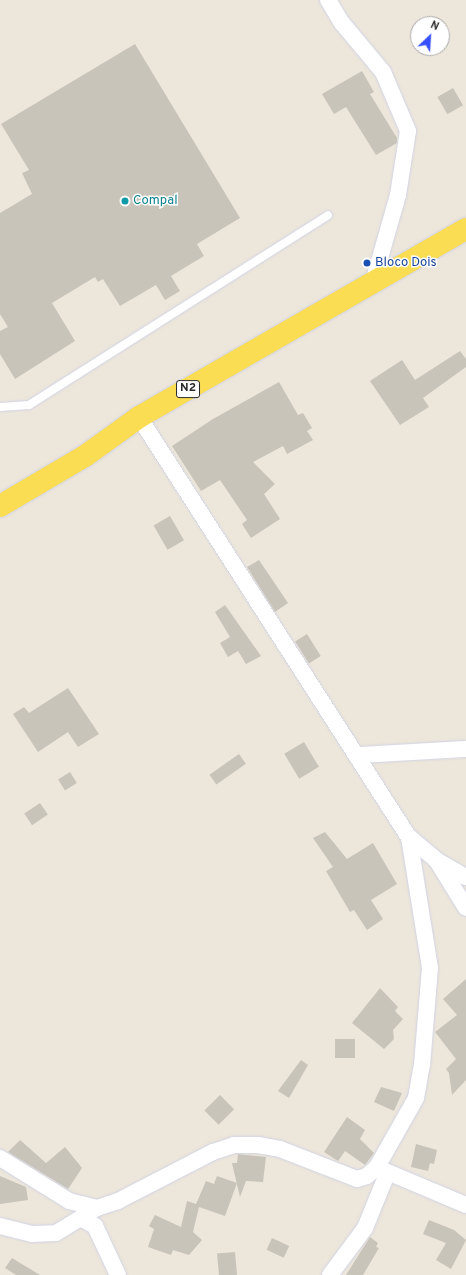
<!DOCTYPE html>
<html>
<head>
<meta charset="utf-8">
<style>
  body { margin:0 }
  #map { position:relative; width:466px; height:1275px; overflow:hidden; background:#ede6db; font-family:Overpass,sans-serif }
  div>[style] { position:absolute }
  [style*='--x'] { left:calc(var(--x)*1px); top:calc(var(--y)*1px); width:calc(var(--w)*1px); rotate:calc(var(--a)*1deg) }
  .building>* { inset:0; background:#c8c4ba; transform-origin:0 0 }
  .roads { filter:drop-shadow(0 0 1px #d0d3e4) drop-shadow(0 0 1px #d0d3e4) }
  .lane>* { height:8px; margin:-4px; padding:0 4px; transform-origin:4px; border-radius:4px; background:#fff }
  .street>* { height:16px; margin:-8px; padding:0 8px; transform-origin:8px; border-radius:8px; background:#fff }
  .primary>* { height:22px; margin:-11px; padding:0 11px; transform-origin:11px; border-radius:11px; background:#fbdd53 }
  .dots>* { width:11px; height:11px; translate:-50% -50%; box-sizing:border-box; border:2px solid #fff; border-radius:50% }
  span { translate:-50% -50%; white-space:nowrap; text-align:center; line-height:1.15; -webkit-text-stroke:3px #fff; paint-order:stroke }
  .shield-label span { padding:1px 3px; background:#fff; border:1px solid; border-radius:3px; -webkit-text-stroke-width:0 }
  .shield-label { font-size:12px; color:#2a2a2a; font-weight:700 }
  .culture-label { font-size:13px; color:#0d838f }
  .left { translate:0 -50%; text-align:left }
  .transit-label { font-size:13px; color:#164399 }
  .north { position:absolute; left:410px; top:16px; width:40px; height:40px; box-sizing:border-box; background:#fff; border:1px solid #aaa; border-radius:50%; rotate:25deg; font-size:11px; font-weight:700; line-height:16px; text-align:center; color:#2a2a2a }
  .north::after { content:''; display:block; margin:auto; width:14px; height:18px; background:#3650ff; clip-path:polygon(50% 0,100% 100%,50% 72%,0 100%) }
</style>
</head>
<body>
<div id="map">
  <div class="building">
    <div style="clip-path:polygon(135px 44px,240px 218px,197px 244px,204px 256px,171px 276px,180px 291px,165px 300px,156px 285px,120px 306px,103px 279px,98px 282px,95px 277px,52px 303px,75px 341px,15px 379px,0 354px,0 331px,8px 327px,0 314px,0 213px,32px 194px,22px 173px,29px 170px,1px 124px)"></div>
    <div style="clip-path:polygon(362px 71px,374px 92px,370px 94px,397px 138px,397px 143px,376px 155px,346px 107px,334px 114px,322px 94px)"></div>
    <div style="left:453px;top:88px;width:20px;height:18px;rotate:60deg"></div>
    <div style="clip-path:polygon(460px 351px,466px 359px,466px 367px,423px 398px,429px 407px,400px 425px,370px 381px,402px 360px,415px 380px)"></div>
    <div style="clip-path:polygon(279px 382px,298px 415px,303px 413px,312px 428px,307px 431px,313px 440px,287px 454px,283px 446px,253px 462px,275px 484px,264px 494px,280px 519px,251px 538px,242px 524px,247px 520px,220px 480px,201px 491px,172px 446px,213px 419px)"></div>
    <div style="left:170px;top:516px;width:28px;height:19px;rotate:60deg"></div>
    <div style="clip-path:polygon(259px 560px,288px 603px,275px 612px,247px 567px)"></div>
    <div style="clip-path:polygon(225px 605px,261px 656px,246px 664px,238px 651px,228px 657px,220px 643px,230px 637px,215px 612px)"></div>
    <div style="left:307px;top:634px;width:26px;height:14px;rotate:58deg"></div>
    <div style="clip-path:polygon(68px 688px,99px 734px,78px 747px,68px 732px,38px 752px,13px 714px,24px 707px,29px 713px)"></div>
    <div style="left:304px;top:742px;width:29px;height:23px;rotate:59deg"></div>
    <div style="left:239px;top:754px;width:12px;height:36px;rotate:55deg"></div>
    <div style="left:70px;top:772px;width:13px;height:14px;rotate:58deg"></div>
    <div style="left:40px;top:803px;width:14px;height:19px;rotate:56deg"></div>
    <div style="clip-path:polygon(325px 832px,347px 859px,373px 843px,397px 884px,371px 900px,383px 919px,367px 930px,354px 910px,350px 912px,326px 871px,333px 867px,313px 838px)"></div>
    <div style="clip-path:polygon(466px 979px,466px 1080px,452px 1095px,449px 1073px,446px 1069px,456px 1059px,435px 1032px,457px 1015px,443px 999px)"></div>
    <div style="clip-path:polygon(380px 988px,398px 1007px,395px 1011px,403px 1019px,393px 1030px,394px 1039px,384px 1049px,352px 1023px)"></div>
    <div style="left:335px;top:1039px;width:20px;height:19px"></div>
    <div style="clip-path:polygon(301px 1060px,308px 1065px,289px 1098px,278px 1091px)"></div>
    <div style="clip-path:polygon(381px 1087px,402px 1093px,394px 1111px,374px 1102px)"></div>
    <div style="left:220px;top:1095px;width:20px;height:22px;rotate:45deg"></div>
    <div style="clip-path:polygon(347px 1117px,365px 1130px,360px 1139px,374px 1153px,365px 1165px,345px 1151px,338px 1161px,324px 1152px)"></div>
    <div style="clip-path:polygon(20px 1140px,46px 1163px,65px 1147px,82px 1168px,68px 1189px,8px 1152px)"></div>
    <div style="clip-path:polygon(416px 1144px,437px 1150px,434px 1164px,430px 1163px,428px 1171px,411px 1167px)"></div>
    <div style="clip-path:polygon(238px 1154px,266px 1157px,263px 1182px,246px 1181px,240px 1197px,232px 1163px,237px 1163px)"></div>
    <div style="clip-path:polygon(0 1176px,26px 1187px,28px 1200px,0 1204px)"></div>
    <div style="clip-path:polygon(217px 1176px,237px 1183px,225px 1216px,199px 1207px,193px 1232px,202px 1240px,189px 1255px,173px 1250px,171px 1255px,148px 1247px,154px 1229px,149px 1226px,155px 1215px,181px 1227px,187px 1201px,196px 1204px,206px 1181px,214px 1184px)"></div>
    <div style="clip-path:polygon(429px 1220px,454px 1230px,466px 1240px,451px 1269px,436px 1260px,446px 1243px,423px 1234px)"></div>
    <div style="clip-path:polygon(370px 1237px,378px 1243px,376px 1247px,379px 1248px,363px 1275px,346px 1275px)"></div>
    <div style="left:272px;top:1238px;width:19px;height:13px;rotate:25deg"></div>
    <div style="left:235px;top:1252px;width:23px;height:18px;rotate:85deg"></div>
    <div style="clip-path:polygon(12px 1258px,40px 1275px,16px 1275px,5px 1268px)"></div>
  </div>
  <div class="roads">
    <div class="lane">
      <div style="--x:0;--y:407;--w:29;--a:-4"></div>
      <div style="--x:29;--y:405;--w:354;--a:-32.4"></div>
    </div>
    <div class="street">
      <div style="--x:328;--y:0;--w:27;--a:59"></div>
      <div style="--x:342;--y:23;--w:64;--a:50.1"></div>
      <div style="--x:383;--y:72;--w:64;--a:67"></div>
      <div style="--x:408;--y:131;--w:65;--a:98.9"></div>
      <div style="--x:398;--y:195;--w:91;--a:105.9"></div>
      <div style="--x:139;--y:417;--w:499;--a:57.3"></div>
      <div style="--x:409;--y:837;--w:35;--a:40"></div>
      <div style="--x:436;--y:860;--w:34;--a:30"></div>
      <div style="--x:359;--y:755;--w:107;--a:-3.2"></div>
      <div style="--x:437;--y:861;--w:55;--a:58.3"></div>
      <div style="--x:0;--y:1158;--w:81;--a:31.9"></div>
      <div style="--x:69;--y:1201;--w:29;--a:14"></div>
      <div style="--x:378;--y:1168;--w:95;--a:22.8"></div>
      <div style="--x:82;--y:1219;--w:15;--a:28"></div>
      <div style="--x:95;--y:1226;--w:54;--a:64.9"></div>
      <div style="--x:0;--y:1226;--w:32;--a:14"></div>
      <div style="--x:31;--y:1234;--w:25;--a:-2"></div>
      <div style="--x:56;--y:1233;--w:48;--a:-31.4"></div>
      <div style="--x:97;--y:1208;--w:22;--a:-18"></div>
      <div style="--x:118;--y:1201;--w:107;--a:-27.3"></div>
      <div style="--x:213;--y:1152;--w:22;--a:-18"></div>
      <div style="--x:234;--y:1145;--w:24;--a:0"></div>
      <div style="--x:258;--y:1145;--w:22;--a:10"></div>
      <div style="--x:280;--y:1149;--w:83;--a:21.3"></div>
      <div style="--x:357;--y:1179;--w:10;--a:-17"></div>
      <div style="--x:367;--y:1176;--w:13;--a:-42"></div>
      <div style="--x:377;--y:1167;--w:79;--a:-60.5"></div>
      <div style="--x:416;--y:1098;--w:34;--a:-80"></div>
      <div style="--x:422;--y:1065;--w:97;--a:-85.3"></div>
      <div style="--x:430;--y:968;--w:133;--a:-99.1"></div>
      <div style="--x:330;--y:1275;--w:59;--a:-53.3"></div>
      <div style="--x:365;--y:1228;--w:58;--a:-67.8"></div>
    </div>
    <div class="primary">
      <div style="--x:0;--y:506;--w:99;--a:-30.5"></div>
      <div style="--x:85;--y:456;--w:67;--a:-35.8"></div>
      <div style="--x:139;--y:417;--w:377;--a:-29.9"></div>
    </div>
  </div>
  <div class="dots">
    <div style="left:125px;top:201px;background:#0f9aa8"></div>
    <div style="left:367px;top:263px;background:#1a4fb4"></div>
  </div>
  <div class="shield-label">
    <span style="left:188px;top:389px">N2</span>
  </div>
  <div class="culture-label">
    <span class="left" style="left:133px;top:201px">Compal</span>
  </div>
  <div class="transit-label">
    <span class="left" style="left:375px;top:263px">Bloco Dois</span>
  </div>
  <div class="north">N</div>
</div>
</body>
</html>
